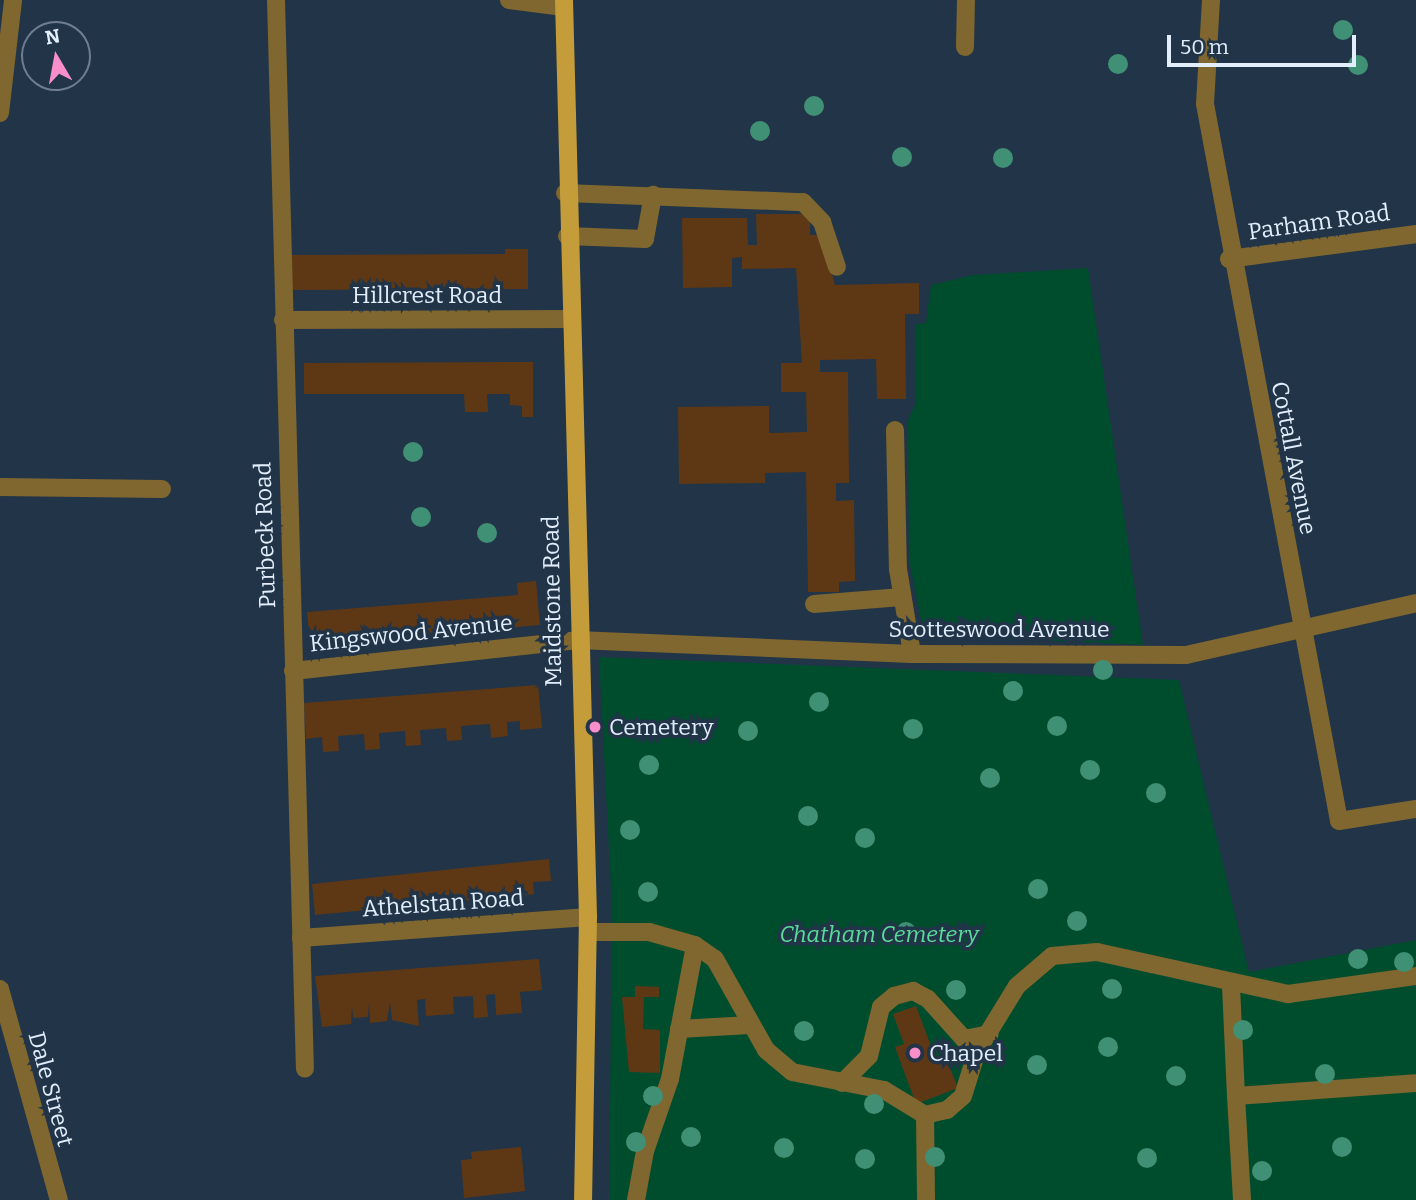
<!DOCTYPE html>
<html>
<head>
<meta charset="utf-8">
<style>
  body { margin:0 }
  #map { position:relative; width:1416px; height:1200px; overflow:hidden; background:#213448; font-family:Bitter,serif }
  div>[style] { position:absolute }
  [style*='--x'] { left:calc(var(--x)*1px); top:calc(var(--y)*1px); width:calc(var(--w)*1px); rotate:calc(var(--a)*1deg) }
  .green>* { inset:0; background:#004d2e }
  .building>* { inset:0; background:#5e3815 }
  .minor>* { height:18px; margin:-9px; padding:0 9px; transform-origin:9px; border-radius:9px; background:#7f672f }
  .major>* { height:18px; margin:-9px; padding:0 9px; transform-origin:9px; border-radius:9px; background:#c49c3a }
  .trees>* { width:20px; height:20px; margin:-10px; border-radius:50%; background:#409075 }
  .dots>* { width:19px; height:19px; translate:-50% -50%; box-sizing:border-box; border:4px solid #213448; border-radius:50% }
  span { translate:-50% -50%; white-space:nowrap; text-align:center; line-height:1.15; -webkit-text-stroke:7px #213448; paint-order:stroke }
  .street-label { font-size:23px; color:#e2eefb }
  .poi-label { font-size:23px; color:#e2eefb }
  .left { translate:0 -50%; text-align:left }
  .park-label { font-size:23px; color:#59dc9a; font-style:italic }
  .north { position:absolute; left:21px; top:21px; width:70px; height:70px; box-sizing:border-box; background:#213448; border:2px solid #6e7e90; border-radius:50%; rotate:350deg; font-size:19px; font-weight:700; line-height:28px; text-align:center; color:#e2eefb }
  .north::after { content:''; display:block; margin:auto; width:24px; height:32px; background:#f98fca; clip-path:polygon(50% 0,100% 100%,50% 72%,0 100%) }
  .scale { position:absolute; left:1167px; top:35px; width:189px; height:32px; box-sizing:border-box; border:4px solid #e2eefb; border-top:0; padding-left:9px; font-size:21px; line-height:24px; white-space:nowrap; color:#e2eefb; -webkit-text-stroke:5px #213448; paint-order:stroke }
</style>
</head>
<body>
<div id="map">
  <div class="green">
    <div style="clip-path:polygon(1088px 268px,1143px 645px,924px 635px,909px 560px,908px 420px,915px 405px,916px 324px,926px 323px,931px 285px,973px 275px)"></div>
    <div style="clip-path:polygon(599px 657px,1179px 680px,1249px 972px,1416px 940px,1416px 1200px,609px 1200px,612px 908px)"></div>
  </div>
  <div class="building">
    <div style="clip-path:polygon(756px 214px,810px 214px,810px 235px,821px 235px,835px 285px,919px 283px,919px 314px,905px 314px,906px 399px,877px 399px,876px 359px,820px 360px,820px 372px,848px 372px,849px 483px,836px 483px,836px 501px,854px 500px,855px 581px,839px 582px,839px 592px,808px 592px,806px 472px,765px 473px,765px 483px,679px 484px,678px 407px,769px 406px,769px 433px,807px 432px,806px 392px,781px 392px,781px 363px,802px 363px,796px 268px,742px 269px,742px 257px,732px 258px,732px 287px,683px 288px,682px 218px,747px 218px,748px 245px,757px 245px)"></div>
    <div style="clip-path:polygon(505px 249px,528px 249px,528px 289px,292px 290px,292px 255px,505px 254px)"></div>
    <div style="clip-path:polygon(533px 362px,533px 417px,522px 417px,522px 406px,510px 405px,510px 394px,487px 394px,488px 412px,465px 412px,464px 394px,304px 394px,304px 363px)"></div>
    <div style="clip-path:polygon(536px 581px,540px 625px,310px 645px,307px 612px,518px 595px,517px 583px)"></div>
    <div style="clip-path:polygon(538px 685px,542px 728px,520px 730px,520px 721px,507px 722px,508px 736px,491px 738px,490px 724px,461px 726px,462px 740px,447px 741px,446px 728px,420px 730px,421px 745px,406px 746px,405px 731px,379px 733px,380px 749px,365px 750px,364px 734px,338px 736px,339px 751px,323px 752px,322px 737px,306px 739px,304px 703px)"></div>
    <div style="clip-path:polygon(549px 859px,551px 881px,533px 882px,534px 894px,315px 915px,312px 884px)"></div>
    <div style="clip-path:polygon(539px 959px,542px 990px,520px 992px,522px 1013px,496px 1015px,495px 994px,486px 995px,488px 1017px,474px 1018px,473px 996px,453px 997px,454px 1014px,426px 1016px,425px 999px,417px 1000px,419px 1026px,392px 1020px,390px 1002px,387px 1021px,370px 1023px,369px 1003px,368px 1017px,353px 1018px,352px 1005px,351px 1024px,322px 1027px,315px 976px)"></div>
    <div style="clip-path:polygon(635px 986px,659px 987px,659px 997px,644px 997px,643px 1029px,660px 1030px,660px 1073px,629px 1072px,622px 997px,635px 997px)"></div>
    <div style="clip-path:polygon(916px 1006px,937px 1062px,946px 1058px,958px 1088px,916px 1104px,895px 1047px,904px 1044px,893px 1014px)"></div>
    <div style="clip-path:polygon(521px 1147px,525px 1191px,464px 1198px,461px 1160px,472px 1159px,471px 1152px)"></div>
  </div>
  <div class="minor">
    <div style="--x:276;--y:0;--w:1069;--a:88.45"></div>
    <div style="--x:509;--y:0;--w:55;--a:7.3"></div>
    <div style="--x:1211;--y:0;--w:104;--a:93.3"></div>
    <div style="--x:1205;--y:104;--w:729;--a:79.41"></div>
    <div style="--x:1339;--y:821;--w:78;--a:-8.9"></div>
    <div style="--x:965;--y:47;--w:47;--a:-88.8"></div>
    <div style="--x:0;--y:113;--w:114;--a:-83.4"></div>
    <div style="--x:565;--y:193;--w:238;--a:2.2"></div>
    <div style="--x:803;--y:202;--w:28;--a:46"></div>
    <div style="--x:822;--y:222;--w:47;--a:71.6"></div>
    <div style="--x:567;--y:236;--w:78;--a:2.2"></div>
    <div style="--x:645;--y:239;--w:45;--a:-79.7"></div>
    <div style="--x:1229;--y:259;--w:189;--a:-7.6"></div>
    <div style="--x:283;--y:320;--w:289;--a:-0.2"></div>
    <div style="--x:895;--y:430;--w:139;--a:88.8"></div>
    <div style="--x:898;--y:569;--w:86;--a:80.6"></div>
    <div style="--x:0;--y:487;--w:162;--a:0.7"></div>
    <div style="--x:814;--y:604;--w:88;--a:-4.5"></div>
    <div style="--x:293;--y:671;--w:286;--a:-6.2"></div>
    <div style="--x:577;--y:640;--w:335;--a:2.4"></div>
    <div style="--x:912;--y:654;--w:274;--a:0.2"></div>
    <div style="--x:1186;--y:655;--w:236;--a:-12.7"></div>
    <div style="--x:588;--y:932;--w:61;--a:0"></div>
    <div style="--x:649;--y:932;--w:48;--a:15.8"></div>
    <div style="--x:695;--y:945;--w:24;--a:35"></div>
    <div style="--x:715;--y:959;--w:104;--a:60.7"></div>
    <div style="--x:766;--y:1050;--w:34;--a:40"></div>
    <div style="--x:792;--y:1072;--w:94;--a:11.1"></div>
    <div style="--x:884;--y:1090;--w:48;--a:31.4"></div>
    <div style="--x:925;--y:1115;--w:23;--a:-13"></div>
    <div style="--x:947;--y:1110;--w:21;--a:-41"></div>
    <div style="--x:963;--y:1096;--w:47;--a:-72.7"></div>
    <div style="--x:977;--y:1051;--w:76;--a:-58.4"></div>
    <div style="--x:1017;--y:986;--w:46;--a:-40.6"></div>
    <div style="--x:1052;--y:956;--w:45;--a:-5.1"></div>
    <div style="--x:1097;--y:952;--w:196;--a:12.4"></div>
    <div style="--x:1288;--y:994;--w:129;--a:-8"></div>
    <div style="--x:301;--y:938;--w:288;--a:-4.2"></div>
    <div style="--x:1231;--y:986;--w:110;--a:87.4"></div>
    <div style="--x:0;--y:989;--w:219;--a:74.4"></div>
    <div style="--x:679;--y:1029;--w:71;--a:-3.2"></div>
    <div style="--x:842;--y:1083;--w:38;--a:-45"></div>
    <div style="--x:869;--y:1056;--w:50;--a:-76.2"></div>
    <div style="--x:881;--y:1007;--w:17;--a:-40"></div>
    <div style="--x:894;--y:996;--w:20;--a:-15"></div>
    <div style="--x:913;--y:991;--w:17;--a:28"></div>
    <div style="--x:928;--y:999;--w:54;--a:48"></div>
    <div style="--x:964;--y:1039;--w:26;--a:-11"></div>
    <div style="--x:925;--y:1115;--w:85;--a:89.3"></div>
    <div style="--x:636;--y:1200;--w:50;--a:-79.6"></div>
    <div style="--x:645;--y:1151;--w:76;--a:-70.9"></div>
    <div style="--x:670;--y:1079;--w:136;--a:-79.4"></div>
    <div style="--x:1242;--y:1200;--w:104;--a:-93.3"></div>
    <div style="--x:1236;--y:1096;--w:180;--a:-4.1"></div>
  </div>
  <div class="major">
    <div style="--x:564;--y:0;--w:917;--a:88.5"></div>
    <div style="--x:588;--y:917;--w:283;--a:91"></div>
  </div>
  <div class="trees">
    <div style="left:1343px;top:30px"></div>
    <div style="left:1118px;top:64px"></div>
    <div style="left:1358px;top:65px"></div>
    <div style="left:814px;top:106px"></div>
    <div style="left:760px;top:131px"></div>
    <div style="left:902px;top:157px"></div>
    <div style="left:1003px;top:158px"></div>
    <div style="left:413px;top:452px"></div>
    <div style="left:421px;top:517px"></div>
    <div style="left:487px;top:533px"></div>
    <div style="left:1103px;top:670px"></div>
    <div style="left:1013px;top:691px"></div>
    <div style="left:819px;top:702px"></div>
    <div style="left:1057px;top:726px"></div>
    <div style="left:913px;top:729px"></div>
    <div style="left:748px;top:731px"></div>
    <div style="left:649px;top:765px"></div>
    <div style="left:1090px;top:770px"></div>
    <div style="left:990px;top:778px"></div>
    <div style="left:1156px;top:793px"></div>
    <div style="left:808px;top:816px"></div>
    <div style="left:630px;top:830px"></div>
    <div style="left:865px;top:838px"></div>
    <div style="left:1038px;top:889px"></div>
    <div style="left:648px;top:892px"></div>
    <div style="left:1077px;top:921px"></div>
    <div style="left:906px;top:932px"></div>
    <div style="left:1358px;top:959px"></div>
    <div style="left:1404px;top:962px"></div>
    <div style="left:1112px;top:989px"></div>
    <div style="left:956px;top:990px"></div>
    <div style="left:1243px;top:1030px"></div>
    <div style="left:804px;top:1031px"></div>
    <div style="left:1108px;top:1047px"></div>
    <div style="left:1037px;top:1065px"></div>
    <div style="left:1325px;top:1074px"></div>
    <div style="left:1176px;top:1076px"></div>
    <div style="left:653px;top:1096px"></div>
    <div style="left:874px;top:1104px"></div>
    <div style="left:691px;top:1137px"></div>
    <div style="left:636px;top:1142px"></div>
    <div style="left:1342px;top:1147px"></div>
    <div style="left:784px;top:1148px"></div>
    <div style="left:935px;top:1157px"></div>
    <div style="left:1147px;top:1158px"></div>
    <div style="left:865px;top:1159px"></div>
    <div style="left:1262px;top:1171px"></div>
  </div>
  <div class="dots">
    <div style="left:595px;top:727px;background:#f98fca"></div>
    <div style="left:915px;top:1053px;background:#f98fca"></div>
  </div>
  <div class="street-label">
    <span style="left:1319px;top:222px;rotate:-8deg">Parham Road</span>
    <span style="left:427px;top:295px">Hillcrest Road</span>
    <span style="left:1294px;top:458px;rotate:79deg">Cottall Avenue</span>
    <span style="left:265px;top:535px;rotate:-92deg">Purbeck Road</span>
    <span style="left:552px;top:601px;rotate:-91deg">Maidstone Road</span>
    <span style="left:999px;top:629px">Scotteswood Avenue</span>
    <span style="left:411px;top:633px;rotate:-6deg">Kingswood Avenue</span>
    <span style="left:443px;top:903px;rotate:-4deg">Athelstan Road</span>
    <span style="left:51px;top:1089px;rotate:75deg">Dale Street</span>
  </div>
  <div class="poi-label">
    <span class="left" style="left:609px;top:727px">Cemetery</span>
    <span class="left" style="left:929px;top:1053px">Chapel</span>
  </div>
  <div class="park-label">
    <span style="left:879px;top:934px">Chatham Cemetery</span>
  </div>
  <div class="north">N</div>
  <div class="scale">50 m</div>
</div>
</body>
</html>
